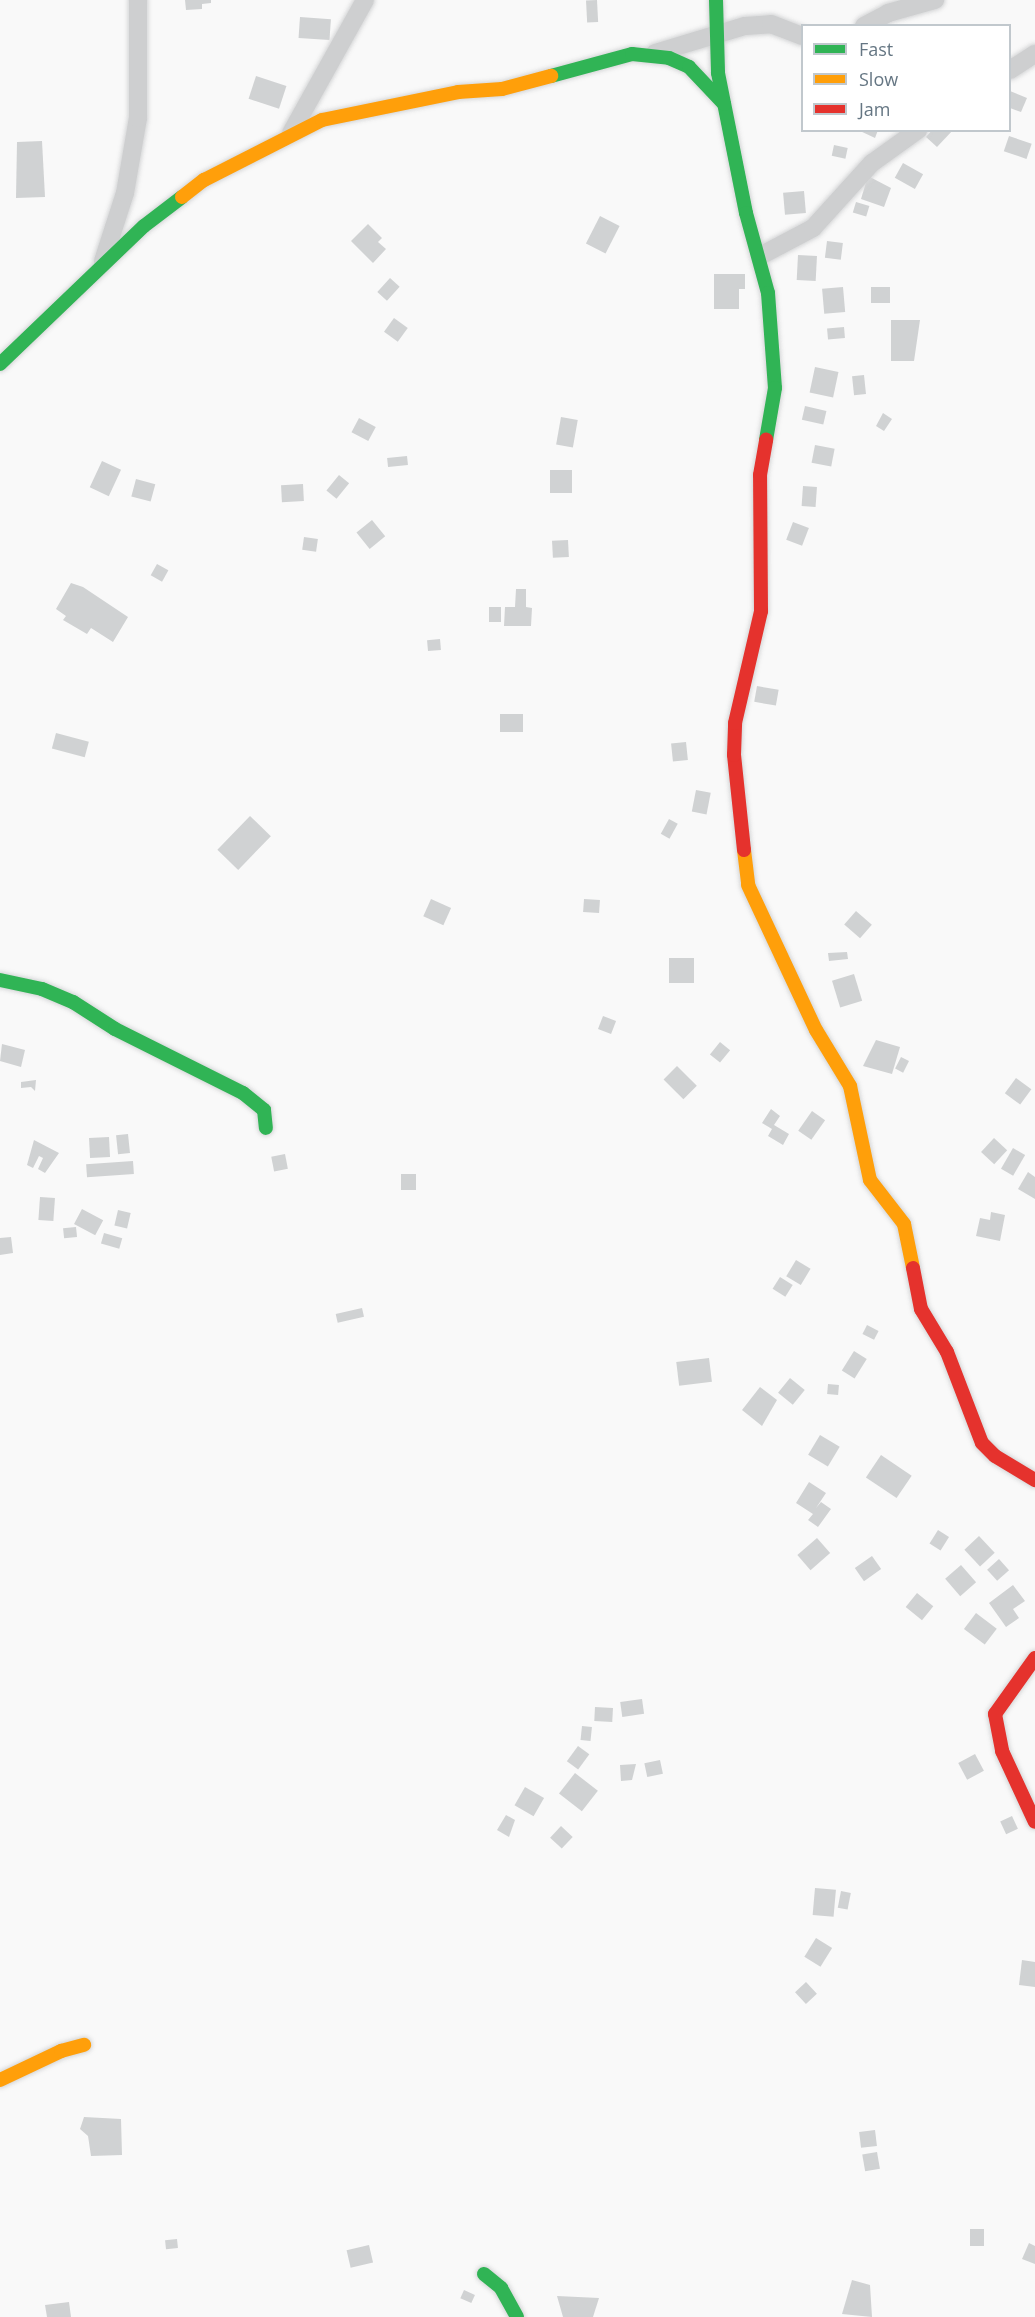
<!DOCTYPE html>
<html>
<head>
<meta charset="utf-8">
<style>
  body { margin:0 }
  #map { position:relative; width:1035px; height:2317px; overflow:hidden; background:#f9f9f9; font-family:"Open Sans",sans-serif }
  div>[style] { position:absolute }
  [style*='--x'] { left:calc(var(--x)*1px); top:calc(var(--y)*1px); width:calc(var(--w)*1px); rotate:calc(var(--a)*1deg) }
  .building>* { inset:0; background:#d0d2d3; transform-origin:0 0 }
  .roads { filter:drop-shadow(0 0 2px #d5d6d7) drop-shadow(0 0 2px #d5d6d7) }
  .street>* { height:18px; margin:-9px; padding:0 9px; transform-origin:9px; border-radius:9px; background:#cecfd0 }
  .fast>* { height:14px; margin:-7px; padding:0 7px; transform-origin:7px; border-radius:7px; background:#30b455 }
  .slow>* { height:14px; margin:-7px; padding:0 7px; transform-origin:7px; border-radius:7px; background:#ff9f0a }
  .jam>* { height:14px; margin:-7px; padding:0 7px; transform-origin:7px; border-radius:7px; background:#e5322d }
  span { translate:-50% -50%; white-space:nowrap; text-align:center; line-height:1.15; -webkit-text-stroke:6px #fff; paint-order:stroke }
  .legend { position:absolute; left:801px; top:24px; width:210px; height:108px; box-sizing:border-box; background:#fff; border:2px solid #c1c8cd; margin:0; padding:8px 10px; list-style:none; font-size:18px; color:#657683 }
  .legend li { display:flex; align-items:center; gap:12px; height:30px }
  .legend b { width:30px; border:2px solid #c1c8cd }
</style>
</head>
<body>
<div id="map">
  <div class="building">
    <div style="clip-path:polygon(185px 0,211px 0,211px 3px,202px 4px,202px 9px,186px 10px)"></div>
    <div style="left:597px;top:0;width:22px;height:11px;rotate:87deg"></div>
    <div style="left:300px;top:17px;width:31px;height:21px;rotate:4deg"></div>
    <div style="left:256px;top:76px;width:32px;height:24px;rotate:18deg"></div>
    <div style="clip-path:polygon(1010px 91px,1027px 98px,1021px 112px,1010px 108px)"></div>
    <div style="clip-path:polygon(858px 130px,878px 130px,875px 138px)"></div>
    <div style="clip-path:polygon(932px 130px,953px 130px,937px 147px,926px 137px)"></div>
    <div style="left:1009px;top:136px;width:24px;height:16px;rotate:19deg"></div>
    <div style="clip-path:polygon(42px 141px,45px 197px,16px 198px,17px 142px)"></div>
    <div style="left:834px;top:145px;width:14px;height:11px;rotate:12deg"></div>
    <div style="left:903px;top:163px;width:23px;height:17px;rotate:29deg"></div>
    <div style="clip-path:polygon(868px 176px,891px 188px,884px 207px,861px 199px)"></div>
    <div style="left:804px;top:191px;width:22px;height:21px;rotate:85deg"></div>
    <div style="left:856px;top:202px;width:14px;height:11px;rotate:17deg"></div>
    <div style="left:600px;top:216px;width:22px;height:31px;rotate:27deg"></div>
    <div style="clip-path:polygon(368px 224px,382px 238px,378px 242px,386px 249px,373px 263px,351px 241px)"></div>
    <div style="left:827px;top:241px;width:16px;height:17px;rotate:7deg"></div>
    <div style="left:798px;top:255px;width:19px;height:25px;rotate:3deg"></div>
    <div style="clip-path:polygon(714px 274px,745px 274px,745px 289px,739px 289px,739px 309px,714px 309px)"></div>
    <div style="left:390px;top:278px;width:13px;height:19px;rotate:42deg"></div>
    <div style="left:843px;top:287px;width:25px;height:21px;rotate:85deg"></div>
    <div style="left:890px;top:287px;width:16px;height:19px;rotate:90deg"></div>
    <div style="left:394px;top:318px;width:17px;height:17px;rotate:36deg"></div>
    <div style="clip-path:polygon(891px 320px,920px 320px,914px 361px,891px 361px)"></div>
    <div style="left:844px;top:327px;width:11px;height:17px;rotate:85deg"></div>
    <div style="left:815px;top:367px;width:24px;height:26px;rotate:12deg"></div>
    <div style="left:864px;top:375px;width:19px;height:12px;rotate:84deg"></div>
    <div style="left:805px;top:406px;width:22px;height:14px;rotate:13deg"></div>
    <div style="clip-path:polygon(883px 413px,892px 419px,884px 431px,876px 426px)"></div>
    <div style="left:561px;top:417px;width:17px;height:28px;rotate:10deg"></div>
    <div style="left:359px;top:418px;width:19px;height:16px;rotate:28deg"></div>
    <div style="left:815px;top:445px;width:20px;height:18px;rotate:11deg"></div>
    <div style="left:407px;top:456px;width:9px;height:20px;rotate:84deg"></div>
    <div style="left:102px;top:461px;width:21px;height:29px;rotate:25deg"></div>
    <div style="left:572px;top:470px;width:23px;height:22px;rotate:90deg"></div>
    <div style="left:339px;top:475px;width:13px;height:20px;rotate:39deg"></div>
    <div style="left:136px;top:479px;width:20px;height:18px;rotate:15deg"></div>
    <div style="left:303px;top:484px;width:17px;height:22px;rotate:87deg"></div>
    <div style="left:803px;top:486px;width:14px;height:20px;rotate:4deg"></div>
    <div style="left:372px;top:520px;width:21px;height:20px;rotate:51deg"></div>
    <div style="left:793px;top:522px;width:17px;height:19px;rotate:21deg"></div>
    <div style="left:304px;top:537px;width:14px;height:13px;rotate:8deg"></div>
    <div style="left:568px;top:540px;width:17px;height:16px;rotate:87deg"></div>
    <div style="left:157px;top:564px;width:13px;height:13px;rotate:29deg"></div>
    <div style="clip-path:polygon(71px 583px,83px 587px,128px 617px,113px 642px,91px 628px,87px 634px,63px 620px,66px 616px,56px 609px)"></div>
    <div style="clip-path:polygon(516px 589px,526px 589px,526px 607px,532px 608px,531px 626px,504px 626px,505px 607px,515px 607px)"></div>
    <div style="left:501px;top:607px;width:15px;height:12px;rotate:90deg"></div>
    <div style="left:440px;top:639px;width:11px;height:13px;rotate:85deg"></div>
    <div style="left:757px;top:686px;width:22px;height:16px;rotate:10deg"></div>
    <div style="left:523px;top:714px;width:18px;height:23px;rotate:90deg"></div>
    <div style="left:56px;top:733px;width:34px;height:16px;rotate:15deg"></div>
    <div style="left:686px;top:742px;width:18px;height:15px;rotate:84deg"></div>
    <div style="left:696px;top:790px;width:15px;height:22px;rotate:11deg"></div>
    <div style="left:250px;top:816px;width:29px;height:47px;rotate:44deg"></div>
    <div style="left:669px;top:819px;width:10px;height:17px;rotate:29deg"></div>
    <div style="left:431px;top:899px;width:22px;height:19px;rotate:24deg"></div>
    <div style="left:584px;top:899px;width:16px;height:13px;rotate:4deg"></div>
    <div style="left:856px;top:911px;width:21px;height:18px;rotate:41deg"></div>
    <div style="clip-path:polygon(847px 952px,848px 959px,829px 961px,828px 953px)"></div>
    <div style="left:669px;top:958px;width:25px;height:25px"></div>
    <div style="left:854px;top:974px;width:28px;height:23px;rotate:73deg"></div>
    <div style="left:603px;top:1016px;width:14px;height:14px;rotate:21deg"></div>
    <div style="clip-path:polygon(876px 1040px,900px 1047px,892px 1074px,863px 1066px)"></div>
    <div style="left:720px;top:1042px;width:13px;height:16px;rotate:39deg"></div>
    <div style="clip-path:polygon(2px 1044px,25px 1050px,21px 1067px,0 1061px)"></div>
    <div style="left:901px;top:1057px;width:9px;height:13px;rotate:27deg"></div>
    <div style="left:677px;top:1066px;width:28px;height:19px;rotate:45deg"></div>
    <div style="left:1016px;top:1078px;width:19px;height:19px;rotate:36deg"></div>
    <div style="clip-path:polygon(36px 1080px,35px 1091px,31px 1087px,21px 1088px,21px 1082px)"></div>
    <div style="clip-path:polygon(771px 1109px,780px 1116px,774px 1125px,789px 1134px,783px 1145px,768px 1136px,772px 1129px,762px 1123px)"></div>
    <div style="left:812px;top:1111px;width:16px;height:24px;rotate:35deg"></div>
    <div style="left:128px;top:1134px;width:19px;height:12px;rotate:84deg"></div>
    <div style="left:109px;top:1137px;width:20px;height:20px;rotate:87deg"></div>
    <div style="left:994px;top:1138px;width:18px;height:19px;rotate:43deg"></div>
    <div style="clip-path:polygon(34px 1140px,59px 1153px,45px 1173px,38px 1169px,43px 1158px,39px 1156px,33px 1168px,27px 1165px)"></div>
    <div style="left:1013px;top:1148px;width:14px;height:24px;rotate:30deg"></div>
    <div style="left:285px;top:1154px;width:15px;height:14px;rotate:79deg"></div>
    <div style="left:133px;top:1161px;width:13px;height:47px;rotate:86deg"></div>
    <div style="clip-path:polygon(1028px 1172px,1035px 1177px,1035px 1199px,1018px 1189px)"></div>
    <div style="left:401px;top:1174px;width:15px;height:16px"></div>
    <div style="left:40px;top:1197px;width:15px;height:23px;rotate:4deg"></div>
    <div style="left:82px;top:1209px;width:24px;height:17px;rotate:28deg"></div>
    <div style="left:118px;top:1210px;width:13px;height:16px;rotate:13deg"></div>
    <div style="clip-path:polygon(991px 1212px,1005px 1215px,1000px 1241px,976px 1236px,980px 1218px,990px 1220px)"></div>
    <div style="left:76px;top:1227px;width:10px;height:13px;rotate:84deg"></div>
    <div style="left:104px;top:1233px;width:19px;height:11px;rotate:16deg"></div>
    <div style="clip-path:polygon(11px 1237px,13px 1253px,0 1255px,0 1238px)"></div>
    <div style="left:796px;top:1260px;width:17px;height:19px;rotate:31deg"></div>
    <div style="left:780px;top:1277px;width:15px;height:14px;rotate:32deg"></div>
    <div style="left:362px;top:1308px;width:9px;height:27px;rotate:77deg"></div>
    <div style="left:867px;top:1325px;width:13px;height:10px;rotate:27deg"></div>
    <div style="left:854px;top:1351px;width:15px;height:23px;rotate:32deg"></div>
    <div style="left:709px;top:1358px;width:24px;height:33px;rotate:83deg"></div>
    <div style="left:790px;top:1378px;width:19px;height:19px;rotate:39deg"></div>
    <div style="left:828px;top:1384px;width:11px;height:10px;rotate:5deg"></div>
    <div style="clip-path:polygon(760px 1387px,777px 1400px,762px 1426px,742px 1410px)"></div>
    <div style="left:820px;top:1435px;width:23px;height:23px;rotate:31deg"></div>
    <div style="left:881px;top:1455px;width:37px;height:27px;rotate:34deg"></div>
    <div style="clip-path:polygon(809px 1482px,826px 1493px,816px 1508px,821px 1502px,831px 1509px,818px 1527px,808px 1520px,813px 1514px,796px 1503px)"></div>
    <div style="left:938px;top:1530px;width:13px;height:16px;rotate:32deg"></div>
    <div style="left:979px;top:1536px;width:23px;height:20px;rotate:47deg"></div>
    <div style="left:817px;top:1538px;width:20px;height:26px;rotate:49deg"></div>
    <div style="left:872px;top:1556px;width:16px;height:21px;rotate:55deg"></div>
    <div style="left:999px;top:1559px;width:15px;height:16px;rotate:48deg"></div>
    <div style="left:961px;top:1565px;width:23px;height:21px;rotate:49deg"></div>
    <div style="clip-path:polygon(1013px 1585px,1025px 1601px,1013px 1609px,1019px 1618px,1006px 1627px,989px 1603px)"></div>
    <div style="left:917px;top:1593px;width:21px;height:18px;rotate:39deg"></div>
    <div style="left:976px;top:1613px;width:26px;height:20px;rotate:37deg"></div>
    <div style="left:642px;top:1699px;width:15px;height:22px;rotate:82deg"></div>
    <div style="left:595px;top:1707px;width:18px;height:14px;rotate:3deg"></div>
    <div style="left:582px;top:1726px;width:10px;height:14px;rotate:6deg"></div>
    <div style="left:578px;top:1746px;width:14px;height:19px;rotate:36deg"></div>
    <div style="left:975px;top:1754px;width:19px;height:19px;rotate:62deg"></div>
    <div style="left:660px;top:1760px;width:14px;height:16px;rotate:78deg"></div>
    <div style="clip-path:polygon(636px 1764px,632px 1780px,621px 1781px,620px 1765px)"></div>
    <div style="left:575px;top:1773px;width:29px;height:26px;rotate:38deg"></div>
    <div style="left:525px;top:1787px;width:22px;height:21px;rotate:30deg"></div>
    <div style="clip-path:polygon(506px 1815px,515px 1820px,509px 1837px,497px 1830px)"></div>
    <div style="left:1012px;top:1816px;width:14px;height:13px;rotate:65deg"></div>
    <div style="left:561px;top:1826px;width:16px;height:16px;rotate:43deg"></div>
    <div style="left:815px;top:1888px;width:21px;height:27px;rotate:5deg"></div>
    <div style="left:841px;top:1891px;width:10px;height:17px;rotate:11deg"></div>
    <div style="left:816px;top:1938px;width:19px;height:22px;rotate:32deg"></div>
    <div style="clip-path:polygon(1022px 1960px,1035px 1962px,1035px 1987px,1019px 1985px)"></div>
    <div style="left:806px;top:1982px;width:16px;height:15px;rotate:47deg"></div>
    <div style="clip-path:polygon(84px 2117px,121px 2119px,122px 2155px,91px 2156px,88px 2136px,80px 2129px)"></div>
    <div style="left:875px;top:2130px;width:16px;height:16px;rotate:83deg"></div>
    <div style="left:877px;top:2152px;width:17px;height:15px;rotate:80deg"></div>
    <div style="left:970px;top:2229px;width:14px;height:17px"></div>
    <div style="left:177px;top:2239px;width:9px;height:12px;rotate:84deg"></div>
    <div style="clip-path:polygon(1029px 2243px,1035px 2246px,1035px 2264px,1022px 2259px)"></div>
    <div style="left:369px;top:2245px;width:18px;height:23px;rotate:77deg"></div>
    <div style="clip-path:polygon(852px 2280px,870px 2285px,872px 2317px,842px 2314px)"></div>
    <div style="left:464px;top:2290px;width:12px;height:9px;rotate:24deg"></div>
    <div style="clip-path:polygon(557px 2296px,599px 2298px,593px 2317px,563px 2317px)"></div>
    <div style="clip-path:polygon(69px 2302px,71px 2317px,47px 2317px,45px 2305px)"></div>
  </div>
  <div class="roads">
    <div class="street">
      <div style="--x:864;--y:26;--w:27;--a:-28"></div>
      <div style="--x:888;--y:13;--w:49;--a:-15.5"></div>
      <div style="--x:655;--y:53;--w:94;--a:-16.7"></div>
      <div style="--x:745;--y:26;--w:26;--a:-4"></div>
      <div style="--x:771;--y:24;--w:33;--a:21"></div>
      <div style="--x:1010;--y:70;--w:30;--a:-33"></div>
      <div style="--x:291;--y:133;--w:152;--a:-60.9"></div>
      <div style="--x:760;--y:256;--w:60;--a:-27.8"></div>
      <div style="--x:813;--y:228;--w:88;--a:-47.8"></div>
      <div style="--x:872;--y:163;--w:57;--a:-35.7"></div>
      <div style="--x:103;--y:261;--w:71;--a:-72.1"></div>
      <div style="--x:125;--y:193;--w:76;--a:-80.2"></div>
      <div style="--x:138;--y:118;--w:118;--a:-90"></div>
    </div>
    <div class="fast">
      <div style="--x:716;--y:0;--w:73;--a:88.4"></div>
      <div style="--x:718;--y:73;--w:143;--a:78.7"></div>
      <div style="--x:746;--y:213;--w:83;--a:74.6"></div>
      <div style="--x:768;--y:293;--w:95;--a:85.8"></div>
      <div style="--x:775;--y:388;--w:53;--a:99.8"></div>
      <div style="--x:551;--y:76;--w:84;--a:-15.2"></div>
      <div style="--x:632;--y:54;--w:37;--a:6"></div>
      <div style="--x:669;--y:58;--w:22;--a:24"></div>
      <div style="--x:689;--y:67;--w:51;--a:46.6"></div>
      <div style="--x:0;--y:364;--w:199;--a:-43.8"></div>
      <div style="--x:144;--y:226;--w:48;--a:-37.3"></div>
      <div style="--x:0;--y:980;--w:43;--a:12.1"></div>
      <div style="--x:42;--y:989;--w:34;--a:23"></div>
      <div style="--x:73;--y:1002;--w:50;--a:32.7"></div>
      <div style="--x:115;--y:1029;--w:143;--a:26.6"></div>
      <div style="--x:243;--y:1093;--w:27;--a:39"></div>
      <div style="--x:264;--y:1110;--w:18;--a:84"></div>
      <div style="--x:484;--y:2274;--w:22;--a:39"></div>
      <div style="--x:501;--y:2288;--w:33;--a:61"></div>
    </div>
    <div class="slow">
      <div style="--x:182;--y:197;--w:28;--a:-38"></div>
      <div style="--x:204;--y:180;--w:132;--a:-27"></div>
      <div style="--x:322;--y:120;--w:139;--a:-11.6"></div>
      <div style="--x:458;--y:92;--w:44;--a:-3.9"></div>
      <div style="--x:502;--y:89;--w:51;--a:-14.9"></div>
      <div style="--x:744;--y:850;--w:35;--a:83"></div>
      <div style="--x:748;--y:885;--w:160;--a:64.9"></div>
      <div style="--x:816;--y:1030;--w:66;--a:58.7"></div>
      <div style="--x:850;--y:1086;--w:96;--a:78"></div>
      <div style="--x:870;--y:1180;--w:56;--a:52.3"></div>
      <div style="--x:904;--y:1224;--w:45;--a:78.4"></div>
      <div style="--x:0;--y:2080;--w:68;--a:-25.4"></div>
      <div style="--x:61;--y:2051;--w:24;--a:-15"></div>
    </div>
    <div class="jam">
      <div style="--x:744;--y:850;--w:96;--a:-96"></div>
      <div style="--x:734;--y:755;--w:32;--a:-88"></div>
      <div style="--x:735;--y:723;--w:115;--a:-76.9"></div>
      <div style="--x:761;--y:611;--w:136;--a:-90.4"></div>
      <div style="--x:760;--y:475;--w:36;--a:-80"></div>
      <div style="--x:913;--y:1268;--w:42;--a:79"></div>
      <div style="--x:921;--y:1309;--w:50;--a:58.8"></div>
      <div style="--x:947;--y:1352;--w:97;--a:69"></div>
      <div style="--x:982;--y:1443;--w:18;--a:45"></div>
      <div style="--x:995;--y:1456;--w:47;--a:31"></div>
      <div style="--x:1035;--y:1658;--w:69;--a:125.5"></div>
      <div style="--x:995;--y:1714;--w:38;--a:79"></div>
      <div style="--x:1002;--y:1751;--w:78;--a:65.1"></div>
    </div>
  </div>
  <ul class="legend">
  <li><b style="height:8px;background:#30b455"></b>Fast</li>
  <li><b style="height:8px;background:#ff9f0a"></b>Slow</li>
  <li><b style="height:8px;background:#e5322d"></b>Jam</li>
  </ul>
</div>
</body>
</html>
